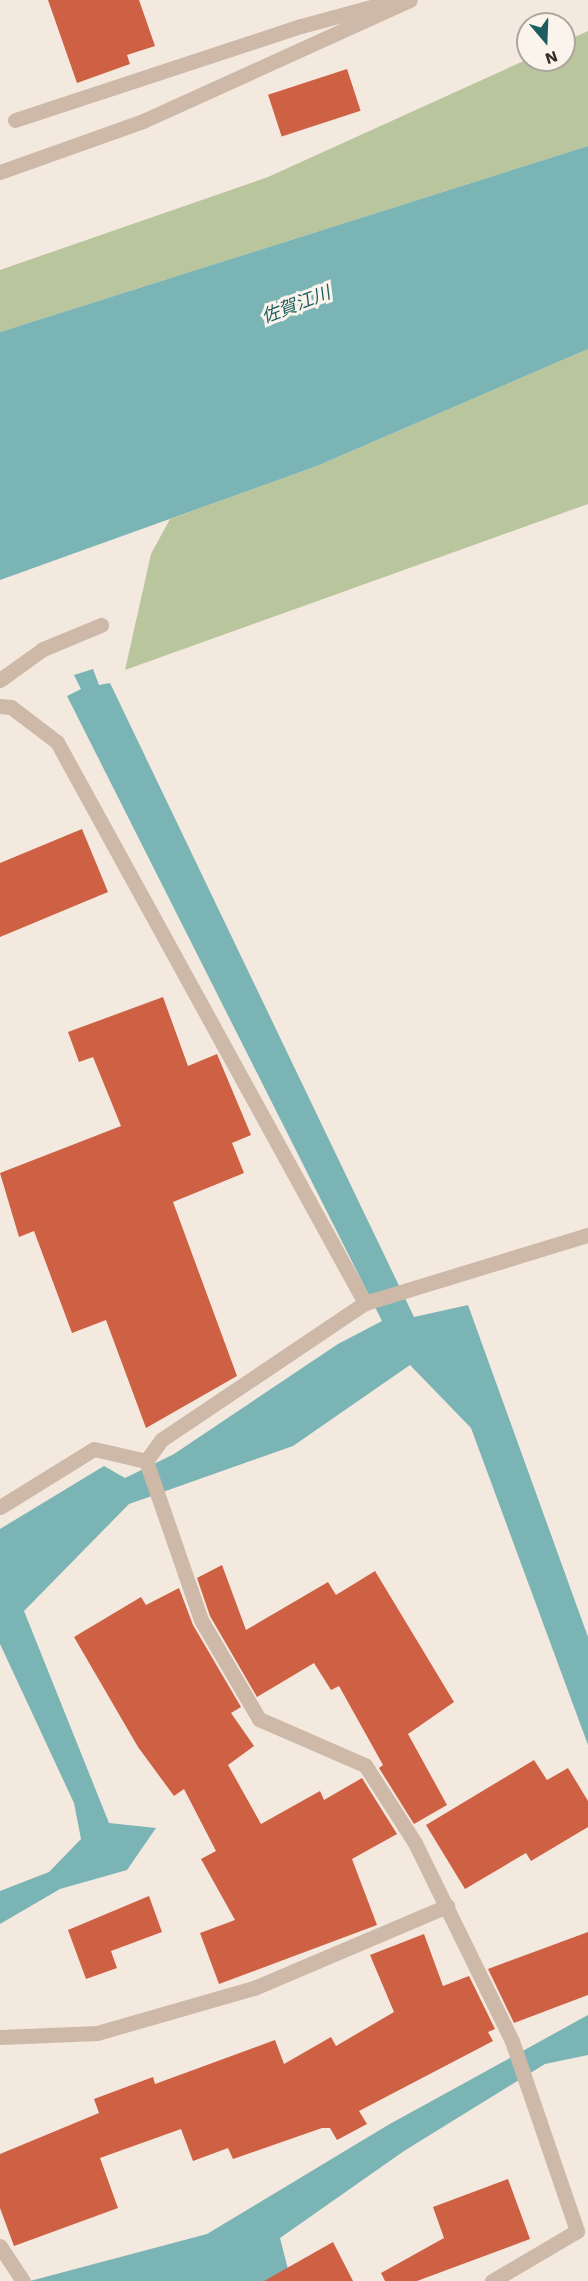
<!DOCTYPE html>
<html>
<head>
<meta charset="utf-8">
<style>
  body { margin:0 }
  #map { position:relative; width:588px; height:2281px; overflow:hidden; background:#f4e9df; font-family:"Work Sans","Noto Sans JP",sans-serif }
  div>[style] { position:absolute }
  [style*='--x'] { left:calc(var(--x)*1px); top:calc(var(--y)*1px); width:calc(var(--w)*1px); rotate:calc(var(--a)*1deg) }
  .green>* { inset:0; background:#b9c59d }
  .water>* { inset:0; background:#7bb4b4 }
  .building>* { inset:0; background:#ce6043; transform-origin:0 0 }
  .lane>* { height:15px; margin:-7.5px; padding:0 7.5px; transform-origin:7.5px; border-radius:7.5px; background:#ceb9a9 }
  .street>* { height:15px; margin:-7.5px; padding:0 7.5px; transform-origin:7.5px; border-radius:7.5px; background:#ceb9a9 }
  span { translate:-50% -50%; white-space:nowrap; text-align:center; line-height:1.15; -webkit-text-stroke:6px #fbf4ec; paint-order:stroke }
  .water-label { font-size:18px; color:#1c5e60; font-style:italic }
  .north { position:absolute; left:516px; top:12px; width:60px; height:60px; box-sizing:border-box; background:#fbf4ec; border:2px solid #aea59e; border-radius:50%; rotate:161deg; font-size:16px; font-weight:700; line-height:24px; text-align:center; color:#3b2e29 }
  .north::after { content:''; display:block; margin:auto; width:21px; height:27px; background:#1c5e60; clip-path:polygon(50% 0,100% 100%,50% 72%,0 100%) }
</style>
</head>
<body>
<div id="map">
  <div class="green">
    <div style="clip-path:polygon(588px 31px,588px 146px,0 332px,0 270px,268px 177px,528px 59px,564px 60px,564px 42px)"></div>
    <div style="clip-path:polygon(588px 349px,588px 504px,125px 670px,151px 554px,170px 519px,317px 466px)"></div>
  </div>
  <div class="water">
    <div style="clip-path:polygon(588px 146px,588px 349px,317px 466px,0 580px,0 332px)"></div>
    <div style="clip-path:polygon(93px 669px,99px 685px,110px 683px,414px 1317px,468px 1305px,588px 1637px,588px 1745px,471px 1428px,410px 1365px,293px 1446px,129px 1504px,24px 1611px,109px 1823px,156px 1828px,127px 1870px,60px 1889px,0 1924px,0 1891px,49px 1872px,81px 1839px,74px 1803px,0 1644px,0 1529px,104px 1466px,125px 1478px,174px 1454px,338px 1344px,382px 1321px,67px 696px,81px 689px,74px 675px)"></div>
    <div style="clip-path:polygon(588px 2015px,588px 2055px,545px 2064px,404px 2151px,280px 2238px,291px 2281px,30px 2281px,207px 2234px,388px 2125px)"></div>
  </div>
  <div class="building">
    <div style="clip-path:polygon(48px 0,139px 0,155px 46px,127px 55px,130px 64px,77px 83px)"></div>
    <div style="left:347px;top:69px;width:44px;height:83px;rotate:72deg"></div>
    <div style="clip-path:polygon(82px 829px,108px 892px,0 937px,0 863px)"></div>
    <div style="clip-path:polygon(163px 997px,188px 1066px,217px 1054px,251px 1135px,232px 1143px,244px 1173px,173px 1202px,237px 1376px,146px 1428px,106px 1320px,72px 1333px,34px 1231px,19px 1237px,0 1173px,121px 1126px,93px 1057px,79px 1062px,68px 1032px)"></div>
    <div style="clip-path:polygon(222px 1565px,246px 1630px,328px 1582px,336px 1595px,375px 1571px,454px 1702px,408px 1734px,447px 1805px,414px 1824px,379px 1768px,383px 1765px,339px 1686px,331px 1690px,314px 1663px,257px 1697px,210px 1616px,197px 1578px)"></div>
    <div style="clip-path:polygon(179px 1588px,193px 1625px,241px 1707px,231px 1713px,254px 1746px,228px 1765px,261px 1824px,320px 1791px,324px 1800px,362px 1778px,397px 1834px,352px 1859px,377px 1925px,219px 1984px,200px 1933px,235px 1920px,201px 1859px,216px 1851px,184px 1789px,174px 1796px,138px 1747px,74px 1637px,141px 1597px,146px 1605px)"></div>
    <div style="clip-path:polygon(534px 1760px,547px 1780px,568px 1768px,588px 1801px,588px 1827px,531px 1861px,526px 1853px,465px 1889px,426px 1825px)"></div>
    <div style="clip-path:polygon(149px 1896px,162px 1932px,111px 1951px,117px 1968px,86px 1979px,68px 1930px)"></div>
    <div style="clip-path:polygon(588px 1932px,588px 1995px,514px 2023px,488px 1969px)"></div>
    <div style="clip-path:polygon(424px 1934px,443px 1986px,469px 1976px,495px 2029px,488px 2032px,493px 2041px,359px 2111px,367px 2124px,337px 2140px,330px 2128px,322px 2128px,233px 2159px,228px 2148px,193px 2161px,181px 2129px,100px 2158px,118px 2208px,14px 2246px,0 2208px,0 2154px,99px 2113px,94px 2099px,153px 2077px,155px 2084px,275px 2040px,284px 2064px,331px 2037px,336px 2046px,394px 2012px,370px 1955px)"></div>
    <div style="clip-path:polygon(508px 2179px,530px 2239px,417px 2281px,385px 2281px,381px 2273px,444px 2238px,433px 2207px)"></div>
    <div style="clip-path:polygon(333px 2242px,353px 2281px,264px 2281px)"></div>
  </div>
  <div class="lane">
    <div style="--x:15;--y:120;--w:301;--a:-18.2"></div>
    <div style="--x:301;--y:26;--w:99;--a:-15.2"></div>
  </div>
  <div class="street">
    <div style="--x:0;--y:172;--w:152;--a:-19.6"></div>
    <div style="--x:143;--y:121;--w:293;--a:-24.4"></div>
    <div style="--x:0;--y:680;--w:53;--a:-35.8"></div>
    <div style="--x:43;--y:649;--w:63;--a:-22.5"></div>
    <div style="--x:0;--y:706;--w:11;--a:5"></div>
    <div style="--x:11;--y:707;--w:58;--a:37.3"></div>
    <div style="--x:57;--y:742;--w:640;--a:61.23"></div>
    <div style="--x:146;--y:1461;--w:168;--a:70.9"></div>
    <div style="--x:201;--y:1620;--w:115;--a:59.6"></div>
    <div style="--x:259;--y:1719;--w:116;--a:23.5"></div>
    <div style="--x:365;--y:1765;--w:93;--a:57.3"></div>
    <div style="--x:415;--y:1843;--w:220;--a:63.9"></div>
    <div style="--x:512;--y:2041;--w:201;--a:71.1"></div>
    <div style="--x:577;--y:2231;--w:99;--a:149.5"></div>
    <div style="--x:146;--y:1461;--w:26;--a:-54"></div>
    <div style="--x:161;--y:1440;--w:246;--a:-33.9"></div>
    <div style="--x:365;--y:1303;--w:233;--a:-17"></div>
    <div style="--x:0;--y:1507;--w:110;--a:-31.7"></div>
    <div style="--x:94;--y:1449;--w:53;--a:13"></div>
    <div style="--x:0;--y:2037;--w:97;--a:-2.4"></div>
    <div style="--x:97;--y:2033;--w:163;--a:-16"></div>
    <div style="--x:254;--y:1988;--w:210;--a:-23"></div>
    <div style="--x:0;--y:2246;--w:42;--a:56.7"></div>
  </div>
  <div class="water-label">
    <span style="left:296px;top:305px;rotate:-21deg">佐賀江川</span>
  </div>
  <div class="north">N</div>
</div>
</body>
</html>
